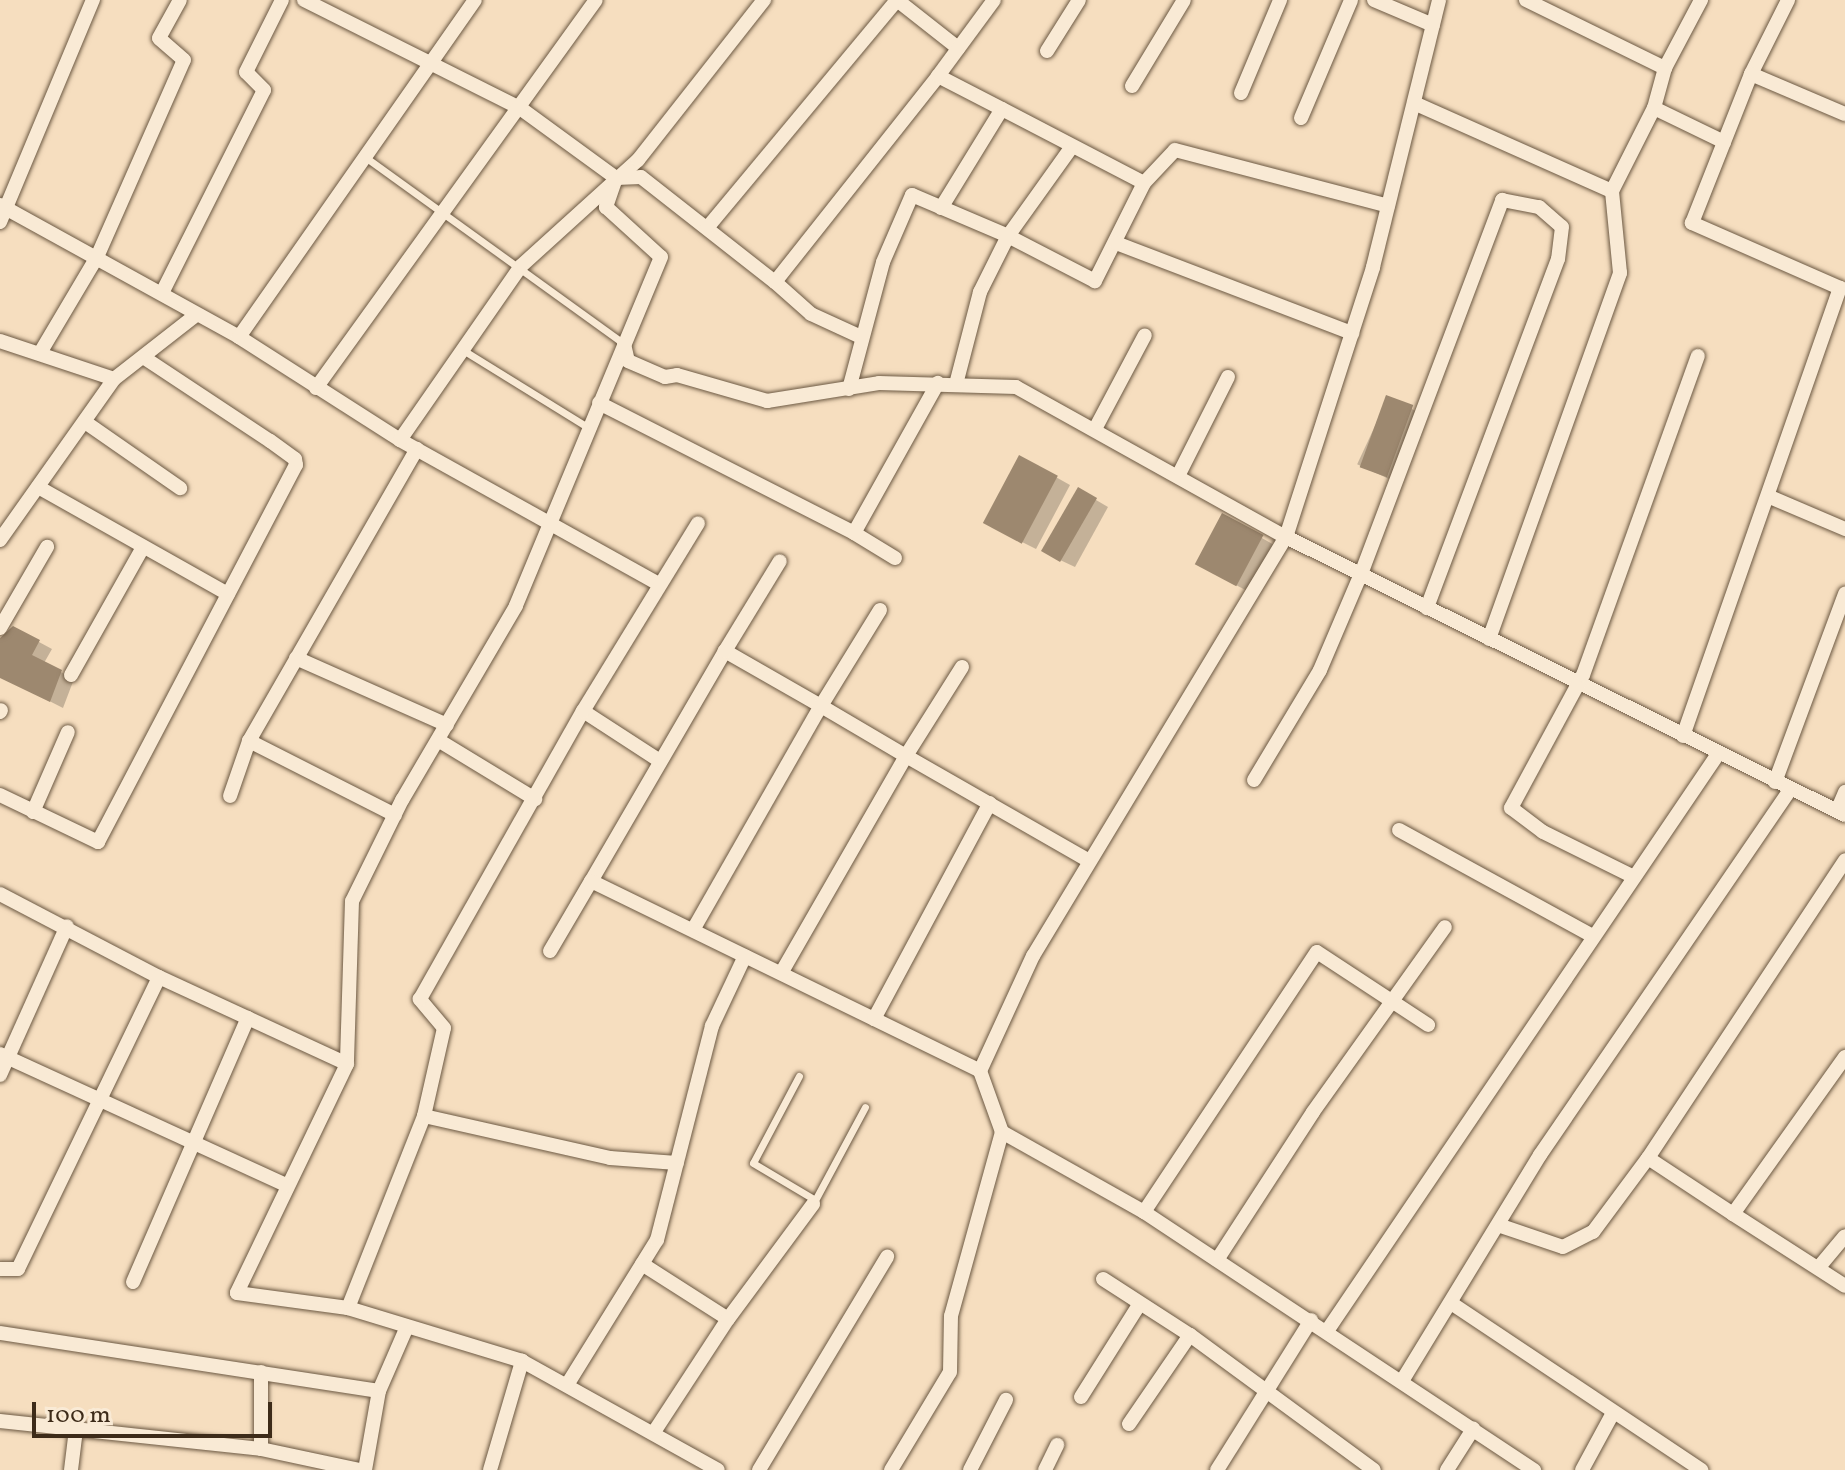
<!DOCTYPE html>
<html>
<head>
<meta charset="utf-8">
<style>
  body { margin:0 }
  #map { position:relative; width:1845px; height:1470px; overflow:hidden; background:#f6debf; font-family:Vollkorn,serif }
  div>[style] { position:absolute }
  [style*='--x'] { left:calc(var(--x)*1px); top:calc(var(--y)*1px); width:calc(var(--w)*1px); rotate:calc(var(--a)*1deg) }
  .shadow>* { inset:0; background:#0003; transform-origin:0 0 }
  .building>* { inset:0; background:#9d886f; transform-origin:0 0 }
  .roads { filter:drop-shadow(0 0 2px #6b5842) drop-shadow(0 0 2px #6b5842) }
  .lane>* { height:7px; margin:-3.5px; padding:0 3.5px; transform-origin:3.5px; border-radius:3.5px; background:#f9ead5 }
  .street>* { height:14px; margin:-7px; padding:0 7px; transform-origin:7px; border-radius:7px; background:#f9ead5 }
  span { translate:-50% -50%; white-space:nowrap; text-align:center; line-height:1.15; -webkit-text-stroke:6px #f9ead5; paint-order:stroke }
  .scale { position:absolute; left:32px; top:1402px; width:240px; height:36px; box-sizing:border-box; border:4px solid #3d2b19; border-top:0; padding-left:10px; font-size:24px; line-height:28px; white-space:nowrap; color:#3d2b19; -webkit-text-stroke:6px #f9ead5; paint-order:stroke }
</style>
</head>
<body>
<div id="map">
  <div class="shadow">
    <div style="left:1388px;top:398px;width:41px;height:73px;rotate:25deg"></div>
    <div style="clip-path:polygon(1020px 457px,1070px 485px,1036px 549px,998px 530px)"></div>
    <div style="clip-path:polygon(1079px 490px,1108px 507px,1075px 567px,1060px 560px)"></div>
    <div style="clip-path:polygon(1223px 516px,1274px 545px,1249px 592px,1210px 571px)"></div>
    <div style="clip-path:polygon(39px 642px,52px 649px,44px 663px,74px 679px,63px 708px,0 676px,0 647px)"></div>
  </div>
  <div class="building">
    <div style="left:1386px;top:395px;width:29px;height:77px;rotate:20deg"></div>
    <div style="left:1019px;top:455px;width:44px;height:77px;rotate:28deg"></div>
    <div style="left:1078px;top:487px;width:22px;height:74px;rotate:30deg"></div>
    <div style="left:1222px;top:513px;width:47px;height:58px;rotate:28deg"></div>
    <div style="clip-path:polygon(13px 626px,40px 640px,32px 655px,62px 670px,50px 702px,0 678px,0 638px)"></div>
  </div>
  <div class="roads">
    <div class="lane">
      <div style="--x:365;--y:157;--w:319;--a:35.8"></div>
      <div style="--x:463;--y:350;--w:148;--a:31.8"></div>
      <div style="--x:799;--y:1076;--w:98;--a:117.9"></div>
      <div style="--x:753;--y:1163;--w:72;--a:30.8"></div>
      <div style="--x:813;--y:1204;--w:110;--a:-61.8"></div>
    </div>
    <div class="street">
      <div style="--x:304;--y:0;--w:241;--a:26.6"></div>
      <div style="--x:520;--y:108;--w:119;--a:36.1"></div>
      <div style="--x:616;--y:178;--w:25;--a:-2"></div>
      <div style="--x:641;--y:177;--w:170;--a:38.1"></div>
      <div style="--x:775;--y:282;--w:263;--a:-51.6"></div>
      <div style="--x:897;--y:0;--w:78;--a:38.2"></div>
      <div style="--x:1374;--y:0;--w:64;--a:23"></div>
      <div style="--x:1526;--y:0;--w:155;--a:26.1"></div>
      <div style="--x:1047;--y:51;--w:60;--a:-57.9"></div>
      <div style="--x:1751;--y:74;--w:83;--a:-63.4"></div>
      <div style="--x:1132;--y:86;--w:100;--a:-58.8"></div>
      <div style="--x:1241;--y:93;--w:101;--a:-67.2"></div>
      <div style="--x:1414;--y:103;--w:217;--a:24"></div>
      <div style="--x:1654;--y:108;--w:78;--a:25.9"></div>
      <div style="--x:1002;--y:109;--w:160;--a:27.5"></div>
      <div style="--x:1144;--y:183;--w:110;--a:116.6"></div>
      <div style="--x:1095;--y:281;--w:98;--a:-152.7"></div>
      <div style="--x:1008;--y:236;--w:108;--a:-54.4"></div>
      <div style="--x:1301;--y:118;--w:128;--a:-67"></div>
      <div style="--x:616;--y:178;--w:31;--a:109"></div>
      <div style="--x:606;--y:207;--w:74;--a:42.3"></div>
      <div style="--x:661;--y:257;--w:378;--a:112.6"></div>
      <div style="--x:516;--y:606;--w:225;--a:120.4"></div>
      <div style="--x:402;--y:800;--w:113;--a:116.3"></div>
      <div style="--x:352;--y:901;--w:163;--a:91.8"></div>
      <div style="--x:347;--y:1064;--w:254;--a:115.7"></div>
      <div style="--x:237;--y:1293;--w:112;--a:7.7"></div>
      <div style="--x:348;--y:1308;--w:182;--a:16.9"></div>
      <div style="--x:522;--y:1361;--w:224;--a:29.1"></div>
      <div style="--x:1144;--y:183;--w:45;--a:-46.8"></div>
      <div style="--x:1175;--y:150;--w:220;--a:14.7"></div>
      <div style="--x:0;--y:205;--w:273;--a:28.9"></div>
      <div style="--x:239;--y:337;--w:191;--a:32.6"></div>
      <div style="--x:400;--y:440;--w:296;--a:29.1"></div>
      <div style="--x:941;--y:208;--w:116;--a:-58.4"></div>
      <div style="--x:1002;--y:109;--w:72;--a:-152.7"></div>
      <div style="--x:938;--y:76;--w:94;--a:-53.6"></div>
      <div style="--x:0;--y:222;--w:241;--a:-67.3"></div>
      <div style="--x:707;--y:228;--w:297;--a:-50.2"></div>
      <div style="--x:1116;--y:243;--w:253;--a:20.9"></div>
      <div style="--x:775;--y:282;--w:48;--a:41.6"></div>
      <div style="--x:811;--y:314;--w:53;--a:24.6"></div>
      <div style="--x:162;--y:293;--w:227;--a:-63.3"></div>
      <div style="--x:264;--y:90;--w:25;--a:-135"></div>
      <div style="--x:246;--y:72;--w:80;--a:-63.4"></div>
      <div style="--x:239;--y:337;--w:411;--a:-55"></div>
      <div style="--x:0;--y:341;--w:120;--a:18.4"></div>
      <div style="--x:114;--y:379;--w:104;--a:-38"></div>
      <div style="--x:624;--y:344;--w:17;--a:77"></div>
      <div style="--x:628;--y:361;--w:40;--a:23.4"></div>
      <div style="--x:665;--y:377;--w:12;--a:-9"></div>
      <div style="--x:677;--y:375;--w:94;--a:16.1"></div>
      <div style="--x:767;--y:401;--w:113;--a:-9.1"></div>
      <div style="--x:879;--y:383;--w:137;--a:1.7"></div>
      <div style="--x:1016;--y:387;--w:309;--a:29.1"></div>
      <div style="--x:1286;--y:537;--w:624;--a:26.44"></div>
      <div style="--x:40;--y:353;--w:112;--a:-59.3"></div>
      <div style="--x:97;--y:257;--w:215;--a:-66.2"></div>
      <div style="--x:184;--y:60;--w:33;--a:-139"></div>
      <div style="--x:159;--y:38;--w:43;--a:-61.1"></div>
      <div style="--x:316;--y:388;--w:478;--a:-54.2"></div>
      <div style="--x:849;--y:389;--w:131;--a:-75"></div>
      <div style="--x:883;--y:262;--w:73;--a:-66.6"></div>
      <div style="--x:912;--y:195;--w:104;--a:23.1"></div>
      <div style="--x:1008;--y:236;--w:63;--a:116.6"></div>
      <div style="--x:980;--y:292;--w:95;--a:104.6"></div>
      <div style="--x:599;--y:403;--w:286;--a:27"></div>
      <div style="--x:854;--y:533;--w:172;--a:-60.8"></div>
      <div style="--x:85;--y:422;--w:116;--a:34.8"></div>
      <div style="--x:1095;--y:429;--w:106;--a:-62"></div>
      <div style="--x:400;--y:440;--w:212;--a:-55.2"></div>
      <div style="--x:521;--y:266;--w:158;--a:-42.2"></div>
      <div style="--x:638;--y:160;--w:204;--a:-51.8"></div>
      <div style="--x:1178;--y:476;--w:111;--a:-63.2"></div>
      <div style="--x:38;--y:487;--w:218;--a:29.4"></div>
      <div style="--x:1770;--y:497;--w:82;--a:23.1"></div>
      <div style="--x:854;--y:533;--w:48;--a:31.4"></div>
      <div style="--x:0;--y:540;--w:197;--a:-54.7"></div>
      <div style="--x:880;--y:610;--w:113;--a:121.6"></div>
      <div style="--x:821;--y:706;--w:111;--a:-150.2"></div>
      <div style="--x:725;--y:651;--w:266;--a:120.2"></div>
      <div style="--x:591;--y:881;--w:433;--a:26"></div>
      <div style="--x:980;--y:1071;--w:127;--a:-65.3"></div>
      <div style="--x:1033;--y:956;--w:489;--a:-58.9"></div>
      <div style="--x:1286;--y:537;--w:284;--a:-72.1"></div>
      <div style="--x:1373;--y:267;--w:275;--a:-76.1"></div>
      <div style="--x:0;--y:628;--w:94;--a:-59.9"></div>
      <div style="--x:1489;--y:639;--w:389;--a:-70.3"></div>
      <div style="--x:1620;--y:273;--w:82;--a:-95.6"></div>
      <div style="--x:1612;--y:191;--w:93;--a:-63.2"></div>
      <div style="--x:1654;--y:108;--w:41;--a:-74.6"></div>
      <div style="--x:1665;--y:68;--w:77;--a:-62.1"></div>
      <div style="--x:725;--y:651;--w:105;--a:-58.6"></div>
      <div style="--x:296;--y:658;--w:165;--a:23.9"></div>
      <div style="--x:962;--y:667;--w:105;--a:122.2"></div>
      <div style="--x:906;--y:756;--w:211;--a:29.8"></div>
      <div style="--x:71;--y:675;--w:145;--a:-60.6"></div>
      <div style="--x:583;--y:711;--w:92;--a:33"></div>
      <div style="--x:0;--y:712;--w:2;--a:-63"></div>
      <div style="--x:1683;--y:736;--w:475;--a:-70.7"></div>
      <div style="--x:1840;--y:288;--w:162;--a:-156.3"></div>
      <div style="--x:1692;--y:223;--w:160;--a:-68.4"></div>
      <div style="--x:1751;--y:74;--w:102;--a:23.1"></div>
      <div style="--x:438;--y:740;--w:114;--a:31.3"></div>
      <div style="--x:1254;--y:780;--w:128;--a:-59"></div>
      <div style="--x:1320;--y:670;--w:104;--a:-66.9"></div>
      <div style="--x:1361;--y:574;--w:400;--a:-69.3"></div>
      <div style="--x:1502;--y:200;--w:38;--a:11"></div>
      <div style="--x:1539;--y:207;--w:30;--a:41"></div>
      <div style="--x:1562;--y:227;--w:32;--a:97"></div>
      <div style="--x:1558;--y:259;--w:373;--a:110.6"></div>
      <div style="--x:1775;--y:782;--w:201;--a:-69.6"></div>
      <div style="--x:0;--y:795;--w:109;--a:25.6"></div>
      <div style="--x:98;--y:842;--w:426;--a:-62.3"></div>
      <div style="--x:296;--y:465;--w:6;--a:-99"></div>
      <div style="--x:295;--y:459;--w:31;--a:-144"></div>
      <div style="--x:270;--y:441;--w:149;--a:-146.5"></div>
      <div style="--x:230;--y:796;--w:58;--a:-70.9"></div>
      <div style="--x:1837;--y:811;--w:21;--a:-67"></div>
      <div style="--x:33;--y:812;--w:87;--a:-66.4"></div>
      <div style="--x:395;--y:815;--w:164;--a:-153.1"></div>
      <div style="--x:249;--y:741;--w:337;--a:-60.1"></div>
      <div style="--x:1399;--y:830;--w:221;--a:28.7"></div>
      <div style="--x:1634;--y:877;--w:102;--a:-153.7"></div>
      <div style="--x:1543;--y:832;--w:40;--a:-143"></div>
      <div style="--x:1511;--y:808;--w:151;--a:-61.6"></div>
      <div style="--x:1583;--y:675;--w:339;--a:-70.2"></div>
      <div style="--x:0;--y:894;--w:179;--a:27.6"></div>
      <div style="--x:159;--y:977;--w:207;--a:24.8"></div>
      <div style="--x:693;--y:930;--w:258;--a:-60.3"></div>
      <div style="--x:821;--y:706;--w:99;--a:30.5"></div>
      <div style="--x:906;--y:756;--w:250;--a:119.9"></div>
      <div style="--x:550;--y:951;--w:81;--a:-59.6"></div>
      <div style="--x:874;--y:1019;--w:245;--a:-61.8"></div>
      <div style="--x:0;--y:1054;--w:315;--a:24.6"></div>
      <div style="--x:0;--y:1075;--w:163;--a:-65.8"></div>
      <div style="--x:424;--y:1116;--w:191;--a:12.7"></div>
      <div style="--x:610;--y:1158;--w:67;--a:4.3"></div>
      <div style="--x:1002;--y:1132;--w:163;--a:29.4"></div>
      <div style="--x:1144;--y:1212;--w:468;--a:33.5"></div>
      <div style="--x:1648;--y:1158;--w:102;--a:33.4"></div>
      <div style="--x:1733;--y:1214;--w:193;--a:-54.5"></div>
      <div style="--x:1144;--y:1212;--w:312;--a:-56.4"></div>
      <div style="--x:1317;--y:952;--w:133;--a:33.3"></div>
      <div style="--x:1733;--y:1214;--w:133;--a:32.7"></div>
      <div style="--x:1501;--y:1226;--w:65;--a:18.7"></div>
      <div style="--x:1563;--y:1247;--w:34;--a:-27"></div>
      <div style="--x:1593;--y:1232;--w:92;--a:-53.4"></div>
      <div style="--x:1648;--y:1158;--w:357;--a:-56.5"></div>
      <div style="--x:1217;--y:1260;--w:176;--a:-57"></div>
      <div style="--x:1313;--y:1112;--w:227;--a:-54.5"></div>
      <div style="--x:642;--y:1264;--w:102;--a:32.6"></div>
      <div style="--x:1819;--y:1267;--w:40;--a:-50"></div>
      <div style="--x:0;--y:1269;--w:18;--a:0"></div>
      <div style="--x:18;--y:1269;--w:324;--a:-64.2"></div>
      <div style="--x:1103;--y:1279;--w:103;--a:32.8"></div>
      <div style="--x:1190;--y:1335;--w:228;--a:36.3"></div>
      <div style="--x:133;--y:1282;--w:288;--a:-66.5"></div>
      <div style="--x:1451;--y:1303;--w:301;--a:33.7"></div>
      <div style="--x:348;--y:1308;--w:206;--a:-68.4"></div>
      <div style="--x:424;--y:1116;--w:90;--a:-77.2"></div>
      <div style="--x:444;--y:1028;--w:38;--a:-130"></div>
      <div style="--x:420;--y:999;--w:331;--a:-60.5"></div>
      <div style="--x:583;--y:711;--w:220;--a:-58.5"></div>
      <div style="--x:1327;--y:1331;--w:697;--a:-55.88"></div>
      <div style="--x:0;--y:1333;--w:383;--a:8.7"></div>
      <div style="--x:1402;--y:1381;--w:265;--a:-58.6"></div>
      <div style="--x:1540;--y:1155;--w:444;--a:-55.6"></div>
      <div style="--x:567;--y:1385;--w:171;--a:-58.2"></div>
      <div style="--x:657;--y:1240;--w:221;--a:-75.6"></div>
      <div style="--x:712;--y:1026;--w:77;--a:-64.8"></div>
      <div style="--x:1081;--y:1397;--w:109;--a:-57.8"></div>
      <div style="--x:0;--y:1421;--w:262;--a:6.1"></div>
      <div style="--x:261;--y:1449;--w:100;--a:12.1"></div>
      <div style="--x:1129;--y:1424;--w:108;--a:-55.6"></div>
      <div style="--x:654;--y:1432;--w:135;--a:-56.8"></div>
      <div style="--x:728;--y:1319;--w:143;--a:-53.5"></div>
      <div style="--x:261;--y:1449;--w:77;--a:-90"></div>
      <div style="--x:71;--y:1470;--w:39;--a:-83"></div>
      <div style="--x:365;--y:1470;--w:80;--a:-80"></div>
      <div style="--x:379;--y:1391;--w:68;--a:-66.5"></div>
      <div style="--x:490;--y:1470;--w:114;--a:-73.6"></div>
      <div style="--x:759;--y:1470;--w:249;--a:-59"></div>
      <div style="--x:891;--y:1470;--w:114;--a:-59"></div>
      <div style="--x:950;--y:1372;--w:56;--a:-89"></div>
      <div style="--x:951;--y:1316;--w:191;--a:-74.5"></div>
      <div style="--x:1002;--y:1132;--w:65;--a:-109.8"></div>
      <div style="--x:970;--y:1470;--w:79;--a:-62.8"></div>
      <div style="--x:1045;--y:1470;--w:28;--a:-64"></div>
      <div style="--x:1217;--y:1470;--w:177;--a:-57.9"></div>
      <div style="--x:1447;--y:1470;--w:49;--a:-57.6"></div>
      <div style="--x:1582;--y:1470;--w:65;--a:-61.5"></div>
    </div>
  </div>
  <div class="scale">100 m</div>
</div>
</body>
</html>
